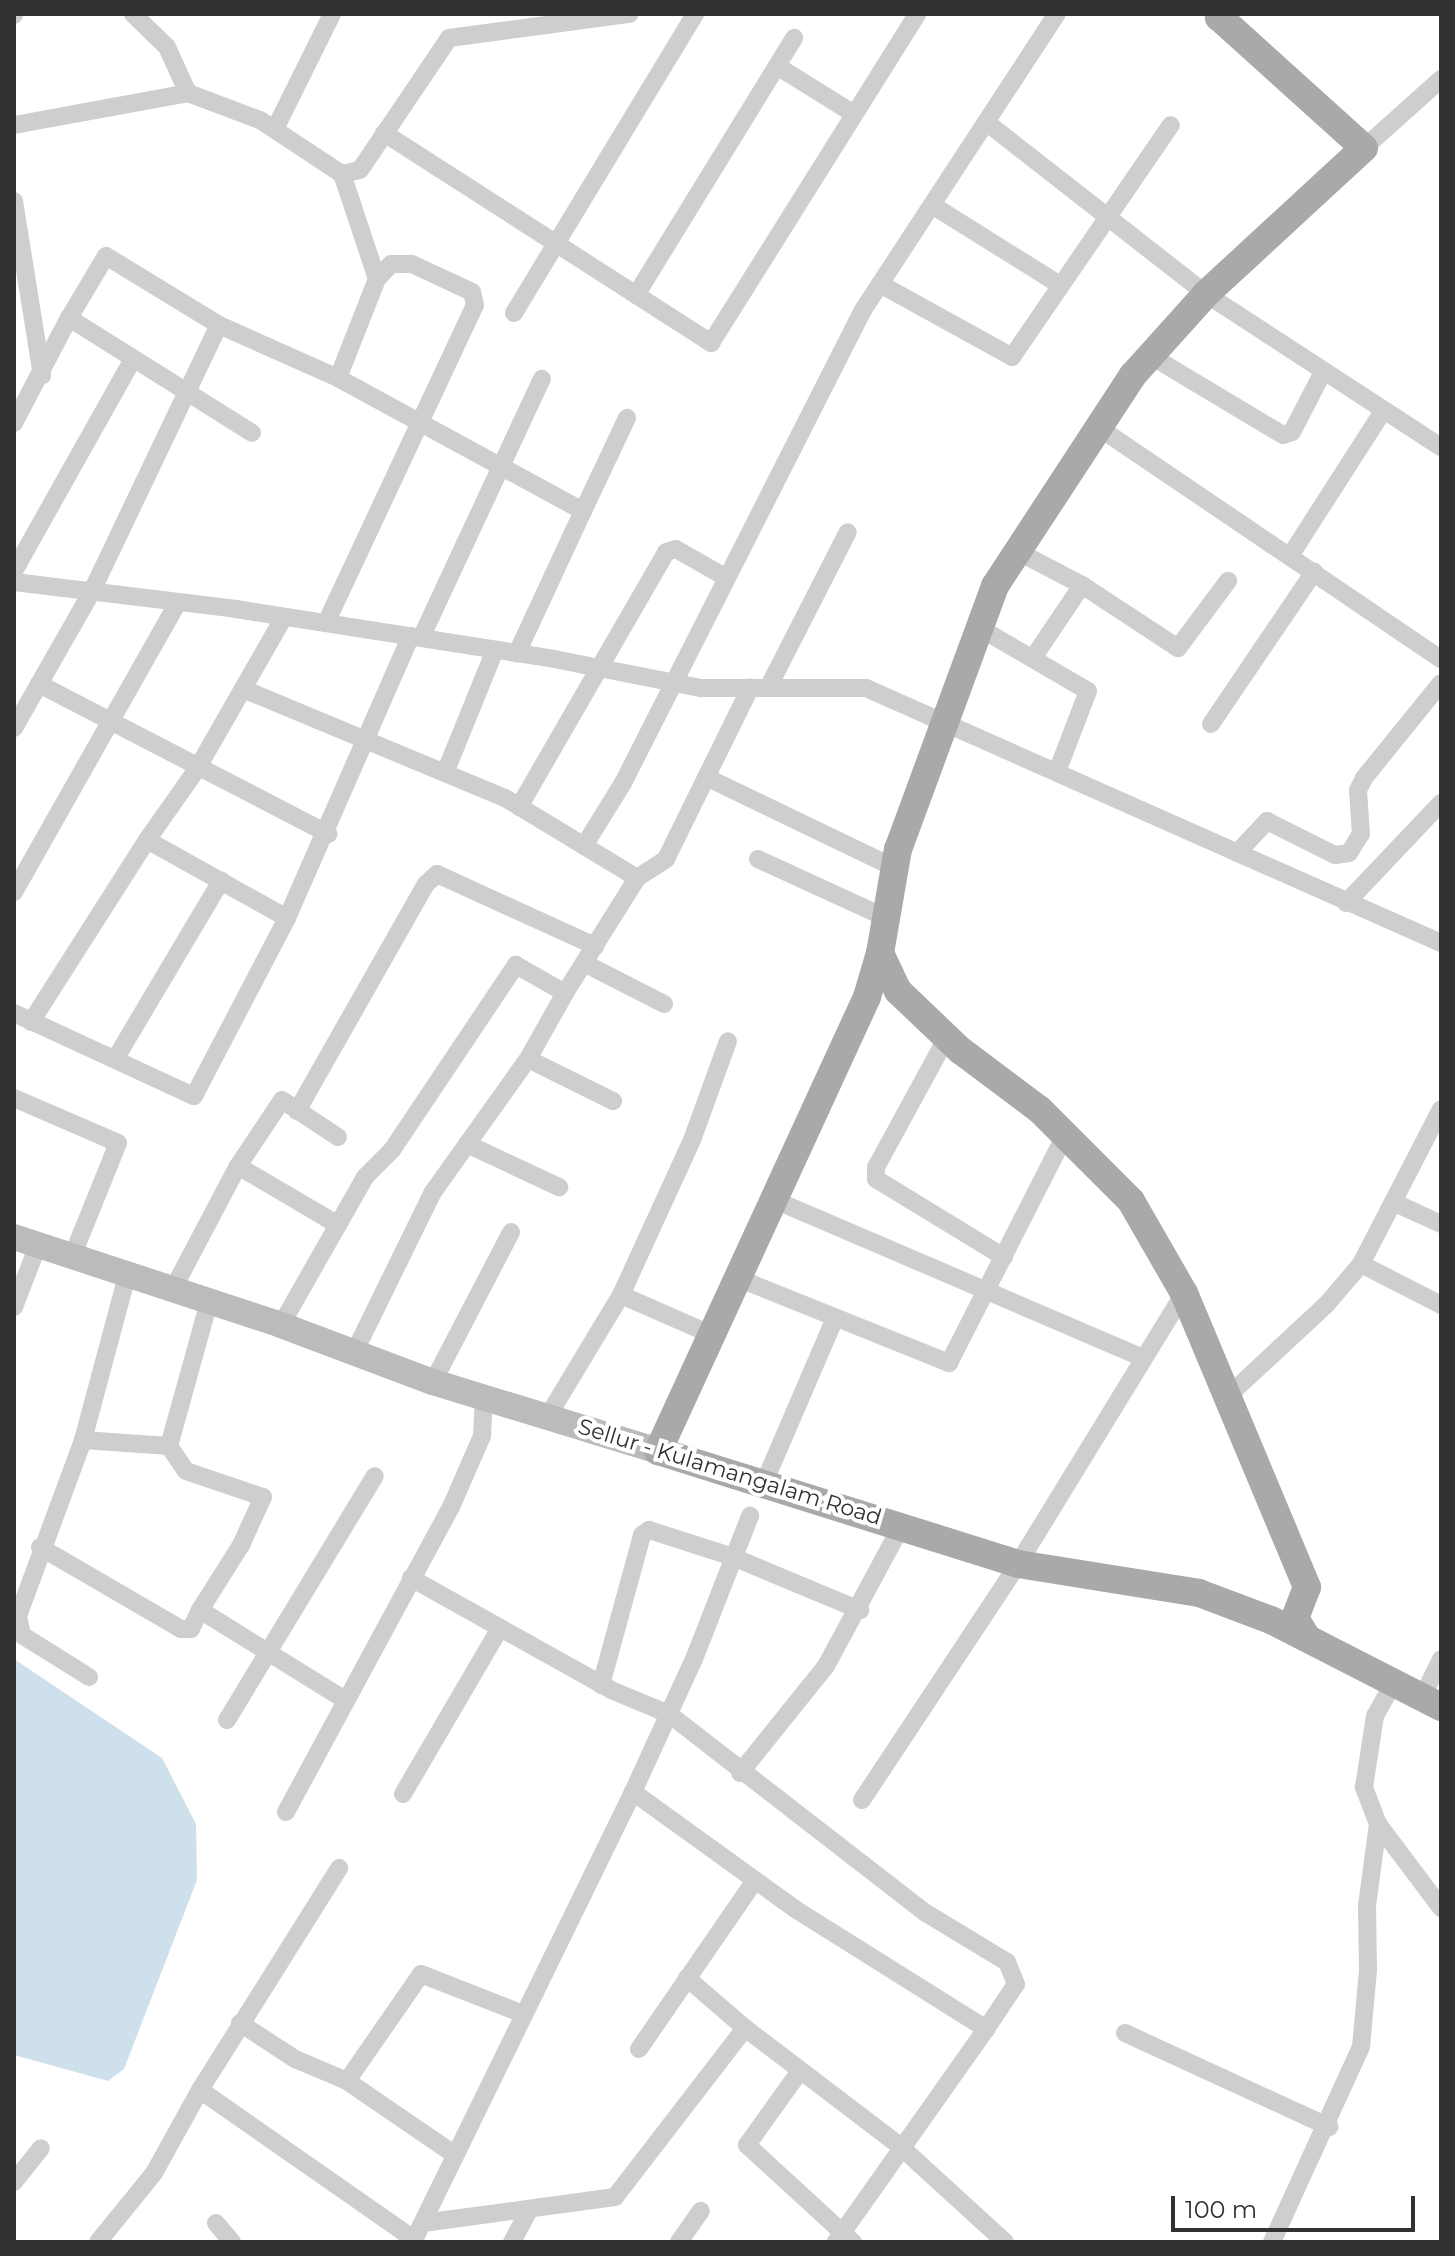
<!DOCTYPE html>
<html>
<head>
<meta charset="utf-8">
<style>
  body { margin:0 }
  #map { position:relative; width:1455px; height:2256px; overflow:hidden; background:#fff; font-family:Montserrat,sans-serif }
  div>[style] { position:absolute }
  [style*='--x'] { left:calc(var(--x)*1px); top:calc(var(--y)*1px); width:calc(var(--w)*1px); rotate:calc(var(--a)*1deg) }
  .water>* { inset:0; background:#cee0eb }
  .minor>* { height:18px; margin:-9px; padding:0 9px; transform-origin:9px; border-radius:9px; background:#cecece }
  .secondary>* { height:26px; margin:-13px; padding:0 13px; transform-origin:13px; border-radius:13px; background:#bbb }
  .primary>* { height:28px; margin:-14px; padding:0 14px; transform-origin:14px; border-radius:14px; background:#a9a9a9 }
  span { translate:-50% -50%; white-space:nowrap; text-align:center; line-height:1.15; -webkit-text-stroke:8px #fff; paint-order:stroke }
  .street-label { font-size:22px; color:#313131 }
  .frame { position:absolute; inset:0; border:16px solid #313131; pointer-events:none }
  .scale { position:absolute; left:1171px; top:2196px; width:244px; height:36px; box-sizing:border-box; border:4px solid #313131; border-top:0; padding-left:10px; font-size:24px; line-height:28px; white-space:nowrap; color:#313131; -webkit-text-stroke:6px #fff; paint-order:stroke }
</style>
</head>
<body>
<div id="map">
  <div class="water">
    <div style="clip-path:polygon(14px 1659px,162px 1758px,196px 1824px,197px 1880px,124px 2069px,108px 2081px,14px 2055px)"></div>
  </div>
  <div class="minor">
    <div style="--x:133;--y:14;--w:47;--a:44.1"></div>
    <div style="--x:167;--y:47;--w:51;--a:65.5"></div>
    <div style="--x:14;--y:15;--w:1;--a:-90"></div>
    <div style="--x:777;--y:66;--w:91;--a:31.9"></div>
    <div style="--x:986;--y:122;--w:279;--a:38"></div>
    <div style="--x:1206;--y:294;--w:280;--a:33.1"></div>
    <div style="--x:14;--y:125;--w:177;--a:-10.4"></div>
    <div style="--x:188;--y:93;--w:77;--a:20.6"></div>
    <div style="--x:260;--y:120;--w:98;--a:33.4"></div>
    <div style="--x:342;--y:174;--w:18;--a:-13"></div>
    <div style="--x:360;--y:170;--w:159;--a:-56"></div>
    <div style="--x:449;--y:38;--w:182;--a:-7.6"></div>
    <div style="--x:275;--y:129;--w:128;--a:-63.6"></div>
    <div style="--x:384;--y:133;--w:389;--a:32.7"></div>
    <div style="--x:711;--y:343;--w:388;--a:-57.9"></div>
    <div style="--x:1364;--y:148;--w:103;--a:-41.9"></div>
    <div style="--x:14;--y:201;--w:177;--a:80.9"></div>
    <div style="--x:932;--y:205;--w:151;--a:32"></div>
    <div style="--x:880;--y:284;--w:151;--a:28.9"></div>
    <div style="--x:1012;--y:357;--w:281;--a:-55.6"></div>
    <div style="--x:636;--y:295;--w:302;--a:-58.4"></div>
    <div style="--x:514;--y:313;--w:350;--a:-58.8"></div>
    <div style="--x:69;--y:318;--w:72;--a:-59.2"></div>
    <div style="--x:106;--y:256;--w:132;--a:31.4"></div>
    <div style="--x:219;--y:325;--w:130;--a:24"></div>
    <div style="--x:338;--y:378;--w:279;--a:28.5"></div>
    <div style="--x:583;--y:511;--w:157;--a:114.9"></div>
    <div style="--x:1151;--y:356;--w:154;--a:30.9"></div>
    <div style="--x:1283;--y:435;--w:9;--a:-18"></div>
    <div style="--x:1292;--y:432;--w:68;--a:-62.7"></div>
    <div style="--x:338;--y:378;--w:106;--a:-68.5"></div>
    <div style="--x:377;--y:279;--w:111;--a:-108.4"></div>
    <div style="--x:14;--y:423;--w:119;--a:-62.4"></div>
    <div style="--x:69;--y:318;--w:216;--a:32.1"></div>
    <div style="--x:1098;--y:427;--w:414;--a:34.1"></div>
    <div style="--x:583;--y:511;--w:103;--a:-64.7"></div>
    <div style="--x:1015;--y:550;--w:76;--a:27.6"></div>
    <div style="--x:1082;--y:585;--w:115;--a:33.3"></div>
    <div style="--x:1178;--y:648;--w:84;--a:-53.3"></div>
    <div style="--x:1290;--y:556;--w:172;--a:-57.3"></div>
    <div style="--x:14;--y:571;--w:243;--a:-60.7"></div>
    <div style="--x:14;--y:582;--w:224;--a:6.9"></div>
    <div style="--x:236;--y:609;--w:322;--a:8.9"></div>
    <div style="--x:554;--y:659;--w:150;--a:11.2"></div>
    <div style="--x:701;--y:688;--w:165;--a:0"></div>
    <div style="--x:866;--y:688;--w:629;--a:23.92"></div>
    <div style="--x:326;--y:623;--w:351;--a:-64.9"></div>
    <div style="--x:475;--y:305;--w:13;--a:-103"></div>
    <div style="--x:472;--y:292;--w:66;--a:-155"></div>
    <div style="--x:412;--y:264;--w:21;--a:180"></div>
    <div style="--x:391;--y:264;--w:21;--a:133"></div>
    <div style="--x:978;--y:627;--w:127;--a:30.2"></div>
    <div style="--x:1088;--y:691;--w:84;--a:111"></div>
    <div style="--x:421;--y:638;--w:286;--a:-65"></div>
    <div style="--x:1033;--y:658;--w:88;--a:-56.1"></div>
    <div style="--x:39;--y:684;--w:326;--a:27.4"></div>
    <div style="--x:768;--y:688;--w:175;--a:-62.9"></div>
    <div style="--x:243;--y:689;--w:284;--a:22.6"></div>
    <div style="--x:505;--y:798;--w:154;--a:31.2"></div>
    <div style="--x:1211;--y:724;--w:184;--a:-55.9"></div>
    <div style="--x:14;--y:728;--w:158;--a:-60.3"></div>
    <div style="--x:92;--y:591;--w:295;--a:-64.5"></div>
    <div style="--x:445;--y:773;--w:133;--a:-67.9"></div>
    <div style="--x:706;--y:777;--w:210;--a:25.7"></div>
    <div style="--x:519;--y:807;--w:294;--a:-60"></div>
    <div style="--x:666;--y:552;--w:10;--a:-17"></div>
    <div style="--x:676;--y:549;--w:56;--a:29.7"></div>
    <div style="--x:584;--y:846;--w:74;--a:-58.2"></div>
    <div style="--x:623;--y:783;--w:530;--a:-63.1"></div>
    <div style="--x:863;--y:310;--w:354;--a:-56.8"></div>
    <div style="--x:1237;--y:853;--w:44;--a:-46.8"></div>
    <div style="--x:1267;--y:821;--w:76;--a:26.6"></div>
    <div style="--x:1335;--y:855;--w:14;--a:-8"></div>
    <div style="--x:1349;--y:853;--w:22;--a:-58"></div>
    <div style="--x:1361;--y:834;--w:44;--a:-93.9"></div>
    <div style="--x:1358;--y:790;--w:13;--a:-63"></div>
    <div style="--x:1364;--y:778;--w:122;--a:-51"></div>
    <div style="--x:758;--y:859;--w:141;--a:24.7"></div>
    <div style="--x:14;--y:892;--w:333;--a:-60.5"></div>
    <div style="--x:1346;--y:903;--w:138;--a:-46.5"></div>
    <div style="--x:287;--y:918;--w:308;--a:-66.3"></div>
    <div style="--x:584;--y:963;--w:90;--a:27.1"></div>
    <div style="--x:14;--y:1013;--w:198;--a:24.8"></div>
    <div style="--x:194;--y:1096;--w:201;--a:-62.4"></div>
    <div style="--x:287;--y:918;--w:160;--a:-150.9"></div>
    <div style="--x:147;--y:840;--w:87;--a:-54.8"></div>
    <div style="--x:197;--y:769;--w:175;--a:-60.2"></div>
    <div style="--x:31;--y:1022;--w:216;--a:-57.5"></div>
    <div style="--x:947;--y:1037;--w:148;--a:118.6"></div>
    <div style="--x:876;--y:1167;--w:12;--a:90"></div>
    <div style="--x:876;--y:1179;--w:150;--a:31.4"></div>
    <div style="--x:117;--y:1056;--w:204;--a:-59.3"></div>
    <div style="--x:528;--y:1059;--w:95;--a:26.3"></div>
    <div style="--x:14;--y:1098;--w:113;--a:23.4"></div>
    <div style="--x:118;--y:1143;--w:123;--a:112"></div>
    <div style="--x:297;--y:1111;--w:261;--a:-60.4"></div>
    <div style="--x:426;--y:884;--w:15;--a:-42"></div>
    <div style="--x:437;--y:874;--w:174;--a:24.5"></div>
    <div style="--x:467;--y:1144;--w:102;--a:25.1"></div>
    <div style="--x:238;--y:1166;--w:116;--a:30.5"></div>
    <div style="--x:770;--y:1198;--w:404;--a:23.2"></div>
    <div style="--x:1395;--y:1203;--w:51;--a:24.5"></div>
    <div style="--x:1361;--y:1264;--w:90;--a:27.1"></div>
    <div style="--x:735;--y:1277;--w:231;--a:21.9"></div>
    <div style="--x:949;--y:1363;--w:256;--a:-63"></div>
    <div style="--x:172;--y:1291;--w:141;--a:-62.2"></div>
    <div style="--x:238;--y:1166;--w:79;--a:-56.3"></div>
    <div style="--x:282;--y:1100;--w:67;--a:33.5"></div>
    <div style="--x:14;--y:1307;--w:66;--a:-68.8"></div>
    <div style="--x:281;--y:1325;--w:170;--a:-60.4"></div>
    <div style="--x:365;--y:1177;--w:38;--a:-45"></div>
    <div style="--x:392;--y:1150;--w:223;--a:-56.2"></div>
    <div style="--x:516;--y:965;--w:56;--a:29.7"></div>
    <div style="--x:565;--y:993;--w:136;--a:-57.9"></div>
    <div style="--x:637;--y:878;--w:35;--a:-33"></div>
    <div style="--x:666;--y:859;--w:191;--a:-63.8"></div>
    <div style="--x:710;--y:1334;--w:97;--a:-156.3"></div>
    <div style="--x:621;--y:1295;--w:170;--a:-65.4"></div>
    <div style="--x:692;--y:1140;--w:105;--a:-70"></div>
    <div style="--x:354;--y:1353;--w:179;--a:-63.9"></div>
    <div style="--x:433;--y:1192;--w:163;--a:-54.5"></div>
    <div style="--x:528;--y:1059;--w:76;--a:-60.7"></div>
    <div style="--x:433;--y:1382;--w:169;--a:-62.5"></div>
    <div style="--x:1229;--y:1395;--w:132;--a:-42.9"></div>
    <div style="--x:1326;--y:1305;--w:54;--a:-49.5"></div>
    <div style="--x:1361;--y:1264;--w:174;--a:-62.7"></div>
    <div style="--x:548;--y:1416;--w:141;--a:-58.9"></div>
    <div style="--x:83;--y:1440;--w:86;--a:4"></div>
    <div style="--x:169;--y:1446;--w:149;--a:-74.5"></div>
    <div style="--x:169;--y:1446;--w:30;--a:56"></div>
    <div style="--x:186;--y:1471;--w:81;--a:18.7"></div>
    <div style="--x:263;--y:1497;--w:53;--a:114.6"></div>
    <div style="--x:241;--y:1545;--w:77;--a:122.2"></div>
    <div style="--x:200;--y:1610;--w:171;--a:31.8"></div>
    <div style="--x:764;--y:1483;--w:180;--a:-66.7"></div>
    <div style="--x:40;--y:1547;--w:163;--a:30.2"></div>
    <div style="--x:181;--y:1629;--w:10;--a:0"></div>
    <div style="--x:191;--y:1629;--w:21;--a:-65"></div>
    <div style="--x:411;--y:1578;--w:229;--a:29.2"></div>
    <div style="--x:611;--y:1690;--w:63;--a:22.5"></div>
    <div style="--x:669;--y:1714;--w:325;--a:37.8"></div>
    <div style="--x:926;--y:1913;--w:95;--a:31.2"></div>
    <div style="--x:1007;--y:1962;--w:24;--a:68"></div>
    <div style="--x:1016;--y:1984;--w:54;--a:123.7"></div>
    <div style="--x:89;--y:1677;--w:79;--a:-147.9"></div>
    <div style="--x:22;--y:1635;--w:19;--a:-102"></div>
    <div style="--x:18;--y:1616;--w:188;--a:-69.7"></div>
    <div style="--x:83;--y:1440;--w:170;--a:-75"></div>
    <div style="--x:601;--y:1685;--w:156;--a:-74.7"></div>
    <div style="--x:642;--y:1535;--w:9;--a:-36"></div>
    <div style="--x:649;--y:1530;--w:88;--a:17.8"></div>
    <div style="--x:733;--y:1557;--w:138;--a:22.7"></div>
    <div style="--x:1422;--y:1698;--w:43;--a:-64"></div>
    <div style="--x:227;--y:1720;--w:285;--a:-58.8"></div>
    <div style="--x:740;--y:1773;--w:137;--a:-51.2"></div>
    <div style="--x:826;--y:1666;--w:160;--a:-61.7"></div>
    <div style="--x:633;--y:1792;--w:200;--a:35.8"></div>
    <div style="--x:795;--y:1909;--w:226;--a:32.1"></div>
    <div style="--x:986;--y:2029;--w:261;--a:125.2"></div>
    <div style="--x:403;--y:1794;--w:190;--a:-59.7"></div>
    <div style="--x:862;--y:1800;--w:283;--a:-56.5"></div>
    <div style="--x:1018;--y:1564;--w:318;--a:-58.5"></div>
    <div style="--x:286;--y:1812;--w:347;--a:-61.6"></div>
    <div style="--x:451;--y:1507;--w:77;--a:-66.4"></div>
    <div style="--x:482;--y:1436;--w:39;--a:-87"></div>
    <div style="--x:1378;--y:1824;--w:105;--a:53.1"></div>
    <div style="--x:687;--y:1978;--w:77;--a:40.8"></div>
    <div style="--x:240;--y:2023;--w:66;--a:33.2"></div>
    <div style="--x:295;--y:2059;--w:56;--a:22.9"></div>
    <div style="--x:347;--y:2081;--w:130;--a:-55.3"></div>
    <div style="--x:421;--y:1974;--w:110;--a:21.4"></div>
    <div style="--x:1125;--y:2033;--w:225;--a:24.7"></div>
    <div style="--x:639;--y:2049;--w:205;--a:-55.5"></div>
    <div style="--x:800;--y:2071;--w:91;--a:125.6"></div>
    <div style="--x:747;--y:2145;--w:144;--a:42.5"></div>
    <div style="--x:347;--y:2081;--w:131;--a:34.4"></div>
    <div style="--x:200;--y:2090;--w:262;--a:-57.9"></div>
    <div style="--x:14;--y:2182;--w:43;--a:-51.5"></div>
    <div style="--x:216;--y:2223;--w:25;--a:50"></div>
    <div style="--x:423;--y:2223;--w:194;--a:-7.7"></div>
    <div style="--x:615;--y:2197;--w:213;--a:-52.4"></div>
    <div style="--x:745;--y:2028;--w:196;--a:37.3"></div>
    <div style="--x:901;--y:2147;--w:141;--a:42.4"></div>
    <div style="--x:98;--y:2242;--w:89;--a:-50.9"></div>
    <div style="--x:154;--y:2173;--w:95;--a:-61"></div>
    <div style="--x:200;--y:2090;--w:262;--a:34.9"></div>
    <div style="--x:413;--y:2242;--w:501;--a:-63.95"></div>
    <div style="--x:633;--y:1792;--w:146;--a:-65.4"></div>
    <div style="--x:694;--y:1659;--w:154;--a:-68.6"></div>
    <div style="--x:512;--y:2242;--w:36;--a:-62"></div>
    <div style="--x:679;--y:2242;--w:38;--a:-55"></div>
    <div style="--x:1272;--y:2242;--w:214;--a:-65.5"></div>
    <div style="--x:1361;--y:2047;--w:77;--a:-84.8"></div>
    <div style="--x:1368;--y:1970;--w:64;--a:-90.9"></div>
    <div style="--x:1367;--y:1906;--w:83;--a:-82.4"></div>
    <div style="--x:1378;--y:1824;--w:40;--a:-111"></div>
    <div style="--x:1364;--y:1787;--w:72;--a:-81.2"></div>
    <div style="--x:1375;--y:1716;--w:38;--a:-61"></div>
  </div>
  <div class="secondary">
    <div style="--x:14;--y:1237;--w:281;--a:18.2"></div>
    <div style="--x:281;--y:1325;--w:162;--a:20.6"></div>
    <div style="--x:433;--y:1382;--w:235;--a:17"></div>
  </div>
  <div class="primary">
    <div style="--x:1221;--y:14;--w:4;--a:124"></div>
    <div style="--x:1219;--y:17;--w:195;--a:42.1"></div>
    <div style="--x:1364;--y:148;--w:215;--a:137.3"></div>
    <div style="--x:1206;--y:294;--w:109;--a:132"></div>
    <div style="--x:1133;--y:375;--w:252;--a:123.2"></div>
    <div style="--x:995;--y:586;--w:280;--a:110.2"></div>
    <div style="--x:898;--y:849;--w:106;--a:99.8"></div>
    <div style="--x:880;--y:953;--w:46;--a:106.5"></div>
    <div style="--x:867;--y:997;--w:500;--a:114.7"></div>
    <div style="--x:658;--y:1451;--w:377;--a:17.4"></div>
    <div style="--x:1018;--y:1564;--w:183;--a:9.1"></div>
    <div style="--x:1199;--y:1593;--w:77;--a:20.6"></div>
    <div style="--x:1271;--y:1620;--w:191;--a:27.1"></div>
    <div style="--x:880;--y:953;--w:42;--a:64.7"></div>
    <div style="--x:898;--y:991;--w:86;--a:43.6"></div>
    <div style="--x:960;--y:1050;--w:100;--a:36.9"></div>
    <div style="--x:1040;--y:1110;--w:129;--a:45"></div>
    <div style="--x:1131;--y:1201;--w:106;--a:60.1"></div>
    <div style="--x:1184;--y:1293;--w:319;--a:67.3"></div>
    <div style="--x:1307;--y:1587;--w:33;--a:111"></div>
    <div style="--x:1295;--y:1618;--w:23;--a:59"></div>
  </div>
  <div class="street-label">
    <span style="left:730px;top:1472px;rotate:17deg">Sellur - Kulamangalam Road</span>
  </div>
  <div class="frame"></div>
  <div class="scale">100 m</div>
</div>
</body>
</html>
